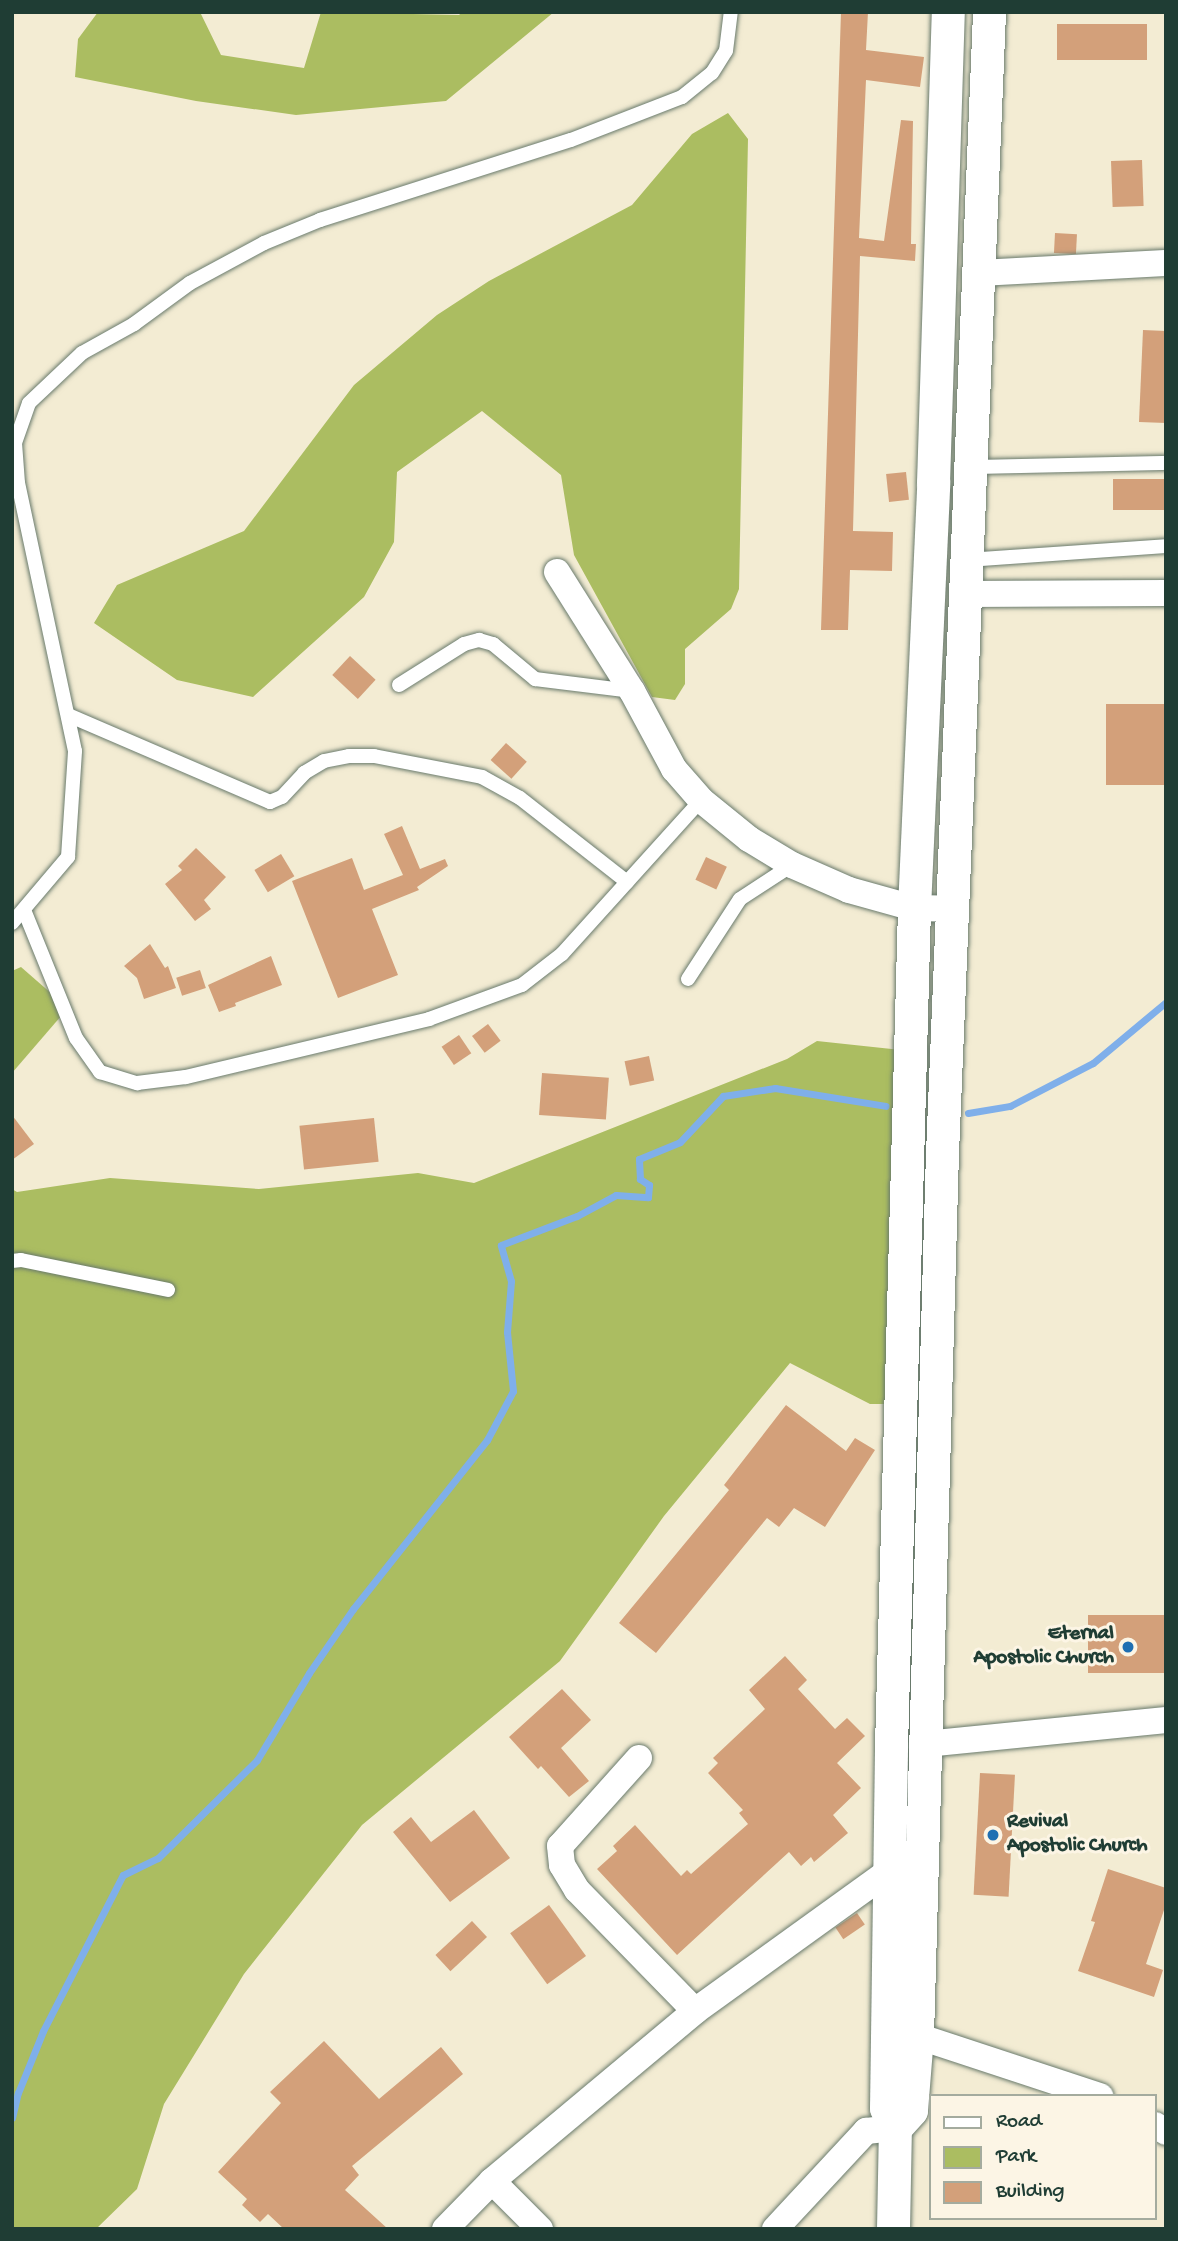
<!DOCTYPE html>
<html>
<head>
<meta charset="utf-8">
<style>
  body { margin:0 }
  #map { position:relative; width:1178px; height:2241px; overflow:hidden; background:#f3ecd3; font-family:"Gochi Hand",sans-serif }
  div>[style] { position:absolute }
  [style*='--x'] { left:calc(var(--x)*1px); top:calc(var(--y)*1px); width:calc(var(--w)*1px); rotate:calc(var(--a)*1deg) }
  .green>* { inset:0; background:#abbd61 }
  .stream>* { height:7px; margin:-3.5px; padding:0 3.5px; transform-origin:3.5px; border-radius:3.5px; background:#7fafea }
  .building>* { inset:0; background:#d3a07a; transform-origin:0 0 }
  .roads { filter:drop-shadow(0 0 2px #697a6c) drop-shadow(0 0 2px #697a6c) }
  .service>* { height:14px; margin:-7px; padding:0 7px; transform-origin:7px; border-radius:7px; background:#fff }
  .minor>* { height:26px; margin:-13px; padding:0 13px; transform-origin:13px; border-radius:13px; background:#fff }
  .tertiary>* { height:33px; margin:-16.5px; padding:0 16.5px; transform-origin:16.5px; border-radius:16.5px; background:#fff }
  .dots>* { width:19px; height:19px; translate:-50% -50%; box-sizing:border-box; border:4px solid #fcf5e5; border-radius:50% }
  span { translate:-50% -50%; white-space:nowrap; text-align:center; line-height:1.15; -webkit-text-stroke:6px #fcf5e5; paint-order:stroke }
  .poi-label { font-size:21px; color:#1f3d34; font-weight:700 }
  .right { translate:-100% -50%; text-align:right }
  .left { translate:0 -50%; text-align:left }
  .frame { position:absolute; inset:0; border:14px solid #1f3d34; pointer-events:none }
  .legend { position:absolute; left:929px; top:2094px; width:228px; height:126px; box-sizing:border-box; background:#fcf5e5; border:2px solid #a4ab9e; margin:0; padding:9px 12px; list-style:none; font-size:21px; color:#1f3d34 }
  .legend li { display:flex; align-items:center; gap:14px; height:35px }
  .legend b { width:35px; border:2px solid #a4ab9e }
</style>
</head>
<body>
<div id="map">
  <div class="green">
    <div style="clip-path:polygon(98px 12px,200px 12px,221px 55px,304px 68px,321px 12px,459px 15px,462px 12px,554px 12px,446px 101px,296px 115px,196px 101px,75px 77px,78px 39px)"></div>
    <div style="clip-path:polygon(728px 113px,748px 139px,739px 589px,731px 609px,685px 649px,685px 684px,675px 700px,652px 697px,574px 555px,561px 475px,482px 411px,397px 472px,394px 542px,364px 597px,253px 697px,177px 680px,94px 623px,117px 585px,244px 531px,354px 385px,437px 315px,489px 281px,632px 205px,692px 134px)"></div>
    <div style="clip-path:polygon(21px 967px,68px 1008px,12px 1073px,12px 971px)"></div>
    <div style="clip-path:polygon(817px 1041px,901px 1050px,889px 1404px,870px 1404px,790px 1363px,664px 1516px,560px 1661px,362px 1825px,244px 1974px,164px 2104px,137px 2189px,96px 2229px,12px 2229px,12px 1189px,17px 1192px,110px 1178px,259px 1189px,418px 1173px,474px 1183px,787px 1059px)"></div>
  </div>
  <div class="stream">
    <div style="--x:968;--y:1113;--w:43;--a:-9.5"></div>
    <div style="--x:1010;--y:1106;--w:93;--a:-27.4"></div>
    <div style="--x:1093;--y:1063;--w:95;--a:-39.9"></div>
    <div style="--x:12;--y:2118;--w:26;--a:-77"></div>
    <div style="--x:18;--y:2093;--w:67;--a:-68"></div>
    <div style="--x:43;--y:2031;--w:175;--a:-62.9"></div>
    <div style="--x:123;--y:1875;--w:39;--a:-26"></div>
    <div style="--x:158;--y:1858;--w:139;--a:-44.7"></div>
    <div style="--x:257;--y:1760;--w:101;--a:-59.1"></div>
    <div style="--x:309;--y:1673;--w:78;--a:-55.5"></div>
    <div style="--x:353;--y:1609;--w:216;--a:-51.6"></div>
    <div style="--x:487;--y:1440;--w:55;--a:-62"></div>
    <div style="--x:513;--y:1391;--w:59;--a:-95.8"></div>
    <div style="--x:507;--y:1332;--w:51;--a:-85.5"></div>
    <div style="--x:511;--y:1281;--w:37;--a:-106"></div>
    <div style="--x:501;--y:1245;--w:81;--a:-20.9"></div>
    <div style="--x:577;--y:1216;--w:44;--a:-28.3"></div>
    <div style="--x:616;--y:1195;--w:32;--a:4"></div>
    <div style="--x:648;--y:1197;--w:12;--a:-85"></div>
    <div style="--x:649;--y:1185;--w:11;--a:-146"></div>
    <div style="--x:640;--y:1179;--w:20;--a:-93"></div>
    <div style="--x:639;--y:1159;--w:44;--a:-22.5"></div>
    <div style="--x:680;--y:1142;--w:63;--a:-46.9"></div>
    <div style="--x:723;--y:1096;--w:53;--a:-8.7"></div>
    <div style="--x:775;--y:1088;--w:112;--a:9.2"></div>
  </div>
  <div class="building">
    <div style="clip-path:polygon(841px 12px,868px 12px,866px 50px,924px 57px,920px 87px,866px 80px,859px 238px,884px 241px,901px 120px,913px 121px,911px 244px,916px 244px,915px 261px,860px 256px,853px 531px,893px 532px,892px 571px,850px 570px,848px 630px,821px 630px)"></div>
    <div style="left:1057px;top:24px;width:90px;height:36px"></div>
    <div style="left:1142px;top:160px;width:46px;height:31px;rotate:88deg"></div>
    <div style="left:1055px;top:233px;width:22px;height:20px;rotate:3deg"></div>
    <div style="clip-path:polygon(1143px 330px,1166px 331px,1166px 423px,1139px 422px)"></div>
    <div style="left:906px;top:472px;width:28px;height:20px;rotate:84deg"></div>
    <div style="left:1166px;top:479px;width:31px;height:53px;rotate:90deg"></div>
    <div style="left:350px;top:656px;width:35px;height:26px;rotate:43deg"></div>
    <div style="left:1166px;top:704px;width:81px;height:60px;rotate:90deg"></div>
    <div style="left:506px;top:743px;width:28px;height:23px;rotate:42deg"></div>
    <div style="clip-path:polygon(402px 826px,420px 869px,445px 859px,448px 866px,417px 887px,419px 890px,372px 909px,398px 975px,338px 998px,292px 881px,352px 858px,364px 890px,403px 875px,384px 834px)"></div>
    <div style="clip-path:polygon(196px 848px,226px 877px,204px 900px,211px 909px,195px 921px,165px 884px,182px 870px,178px 866px)"></div>
    <div style="left:281px;top:854px;width:26px;height:31px;rotate:59deg"></div>
    <div style="left:706px;top:857px;width:23px;height:25px;rotate:25deg"></div>
    <div style="clip-path:polygon(150px 944px,165px 968px,168px 966px,176px 988px,144px 999px,137px 978px,124px 966px)"></div>
    <div style="clip-path:polygon(271px 956px,282px 985px,235px 1003px,236px 1006px,219px 1012px,208px 985px)"></div>
    <div style="left:200px;top:970px;width:19px;height:25px;rotate:72deg"></div>
    <div style="left:488px;top:1024px;width:21px;height:20px;rotate:53deg"></div>
    <div style="left:459px;top:1035px;width:22px;height:21px;rotate:56deg"></div>
    <div style="left:649px;top:1056px;width:25px;height:25px;rotate:78deg"></div>
    <div style="left:542px;top:1073px;width:67px;height:42px;rotate:4deg"></div>
    <div style="clip-path:polygon(12px 1115px,34px 1144px,12px 1160px)"></div>
    <div style="left:374px;top:1118px;width:44px;height:75px;rotate:84deg"></div>
    <div style="clip-path:polygon(786px 1405px,846px 1451px,855px 1438px,875px 1450px,825px 1527px,794px 1508px,779px 1527px,767px 1518px,656px 1653px,619px 1623px,729px 1490px,724px 1485px)"></div>
    <div style="left:1166px;top:1615px;width:58px;height:78px;rotate:90deg"></div>
    <div style="clip-path:polygon(785px 1656px,807px 1680px,798px 1689px,835px 1729px,847px 1718px,865px 1736px,837px 1763px,861px 1788px,833px 1815px,848px 1833px,814px 1862px,811px 1857px,801px 1866px,789px 1852px,677px 1955px,597px 1869px,617px 1851px,613px 1846px,635px 1825px,681px 1876px,687px 1870px,691px 1874px,748px 1824px,739px 1813px,743px 1810px,708px 1773px,718px 1763px,713px 1758px,765px 1709px,749px 1690px)"></div>
    <div style="clip-path:polygon(562px 1689px,591px 1720px,561px 1748px,589px 1781px,569px 1797px,541px 1766px,538px 1769px,509px 1737px)"></div>
    <div style="left:980px;top:1773px;width:35px;height:122px;rotate:3deg"></div>
    <div style="clip-path:polygon(474px 1810px,510px 1858px,450px 1902px,393px 1832px,411px 1817px,431px 1842px)"></div>
    <div style="clip-path:polygon(1108px 1869px,1166px 1888px,1166px 1904px,1146px 1964px,1163px 1970px,1154px 1997px,1078px 1971px,1095px 1922px,1091px 1921px)"></div>
    <div style="left:549px;top:1905px;width:63px;height:48px;rotate:54deg"></div>
    <div style="left:857px;top:1913px;width:14px;height:26px;rotate:56deg"></div>
    <div style="left:472px;top:1921px;width:22px;height:50px;rotate:47deg"></div>
    <div style="clip-path:polygon(324px 2041px,379px 2099px,441px 2047px,463px 2074px,352px 2166px,359px 2175px,345px 2190px,388px 2229px,284px 2229px,268px 2214px,260px 2222px,242px 2205px,247px 2199px,218px 2172px,281px 2103px,270px 2092px)"></div>
  </div>
  <div class="roads">
    <div class="service">
      <div style="--x:970;--y:467;--w:196;--a:-1.2"></div>
      <div style="--x:967;--y:560;--w:199;--a:-4"></div>
      <div style="--x:399;--y:685;--w:77;--a:-32.2"></div>
      <div style="--x:464;--y:644;--w:16;--a:-15"></div>
      <div style="--x:479;--y:640;--w:15;--a:16"></div>
      <div style="--x:493;--y:644;--w:55;--a:39.8"></div>
      <div style="--x:535;--y:679;--w:98;--a:7.1"></div>
      <div style="--x:68;--y:715;--w:220;--a:23.3"></div>
      <div style="--x:270;--y:802;--w:13;--a:-23"></div>
      <div style="--x:282;--y:797;--w:33;--a:-47"></div>
      <div style="--x:304;--y:773;--w:23;--a:-31"></div>
      <div style="--x:324;--y:761;--w:25;--a:-11"></div>
      <div style="--x:349;--y:756;--w:25;--a:0"></div>
      <div style="--x:374;--y:756;--w:110;--a:11"></div>
      <div style="--x:482;--y:777;--w:43;--a:28.9"></div>
      <div style="--x:520;--y:798;--w:136;--a:38.1"></div>
      <div style="--x:24;--y:910;--w:138;--a:67.9"></div>
      <div style="--x:76;--y:1038;--w:42;--a:54.8"></div>
      <div style="--x:100;--y:1072;--w:39;--a:17"></div>
      <div style="--x:137;--y:1083;--w:49;--a:-7"></div>
      <div style="--x:186;--y:1077;--w:250;--a:-13.4"></div>
      <div style="--x:429;--y:1019;--w:99;--a:-20.1"></div>
      <div style="--x:522;--y:985;--w:51;--a:-37.8"></div>
      <div style="--x:562;--y:954;--w:207;--a:-47.9"></div>
      <div style="--x:12;--y:923;--w:87;--a:-49.7"></div>
      <div style="--x:68;--y:857;--w:106;--a:-86.2"></div>
      <div style="--x:75;--y:751;--w:274;--a:-102"></div>
      <div style="--x:18;--y:483;--w:40;--a:-94.3"></div>
      <div style="--x:15;--y:443;--w:42;--a:-70.7"></div>
      <div style="--x:29;--y:403;--w:73;--a:-43.3"></div>
      <div style="--x:82;--y:353;--w:60;--a:-29.1"></div>
      <div style="--x:134;--y:324;--w:69;--a:-36.2"></div>
      <div style="--x:190;--y:283;--w:84;--a:-28.4"></div>
      <div style="--x:264;--y:243;--w:61;--a:-22.3"></div>
      <div style="--x:320;--y:220;--w:263;--a:-17.7"></div>
      <div style="--x:571;--y:140;--w:119;--a:-21.2"></div>
      <div style="--x:682;--y:97;--w:38;--a:-39"></div>
      <div style="--x:712;--y:73;--w:26;--a:-58"></div>
      <div style="--x:726;--y:51;--w:39;--a:-83"></div>
      <div style="--x:688;--y:979;--w:95;--a:-57"></div>
      <div style="--x:740;--y:899;--w:62;--a:-33.2"></div>
      <div style="--x:12;--y:1261;--w:9;--a:-6"></div>
      <div style="--x:21;--y:1260;--w:150;--a:11.5"></div>
    </div>
    <div class="minor">
      <div style="--x:979;--y:273;--w:187;--a:-3.1"></div>
      <div style="--x:557;--y:572;--w:141;--a:57.8"></div>
      <div style="--x:632;--y:691;--w:89;--a:61.7"></div>
      <div style="--x:674;--y:769;--w:41;--a:48.9"></div>
      <div style="--x:701;--y:800;--w:62;--a:39.1"></div>
      <div style="--x:749;--y:839;--w:50;--a:31.2"></div>
      <div style="--x:792;--y:865;--w:62;--a:23.7"></div>
      <div style="--x:849;--y:890;--w:67;--a:15.5"></div>
      <div style="--x:914;--y:908;--w:39;--a:1"></div>
      <div style="--x:965;--y:594;--w:201;--a:-0.3"></div>
      <div style="--x:926;--y:1744;--w:241;--a:-5.7"></div>
      <div style="--x:639;--y:1758;--w:118;--a:131.9"></div>
      <div style="--x:560;--y:1846;--w:19;--a:84"></div>
      <div style="--x:562;--y:1865;--w:29;--a:59"></div>
      <div style="--x:577;--y:1890;--w:169;--a:45.7"></div>
      <div style="--x:917;--y:2036;--w:193;--a:18.2"></div>
      <div style="--x:1155;--y:2125;--w:13;--a:32"></div>
      <div style="--x:492;--y:2181;--w:68;--a:45"></div>
      <div style="--x:445;--y:2229;--w:67;--a:-45.6"></div>
      <div style="--x:492;--y:2181;--w:265;--a:-39.9"></div>
      <div style="--x:695;--y:2011;--w:239;--a:-35.8"></div>
      <div style="--x:775;--y:2229;--w:134;--a:-47.1"></div>
      <div style="--x:866;--y:2131;--w:29;--a:-6"></div>
    </div>
    <div class="tertiary">
      <div style="--x:895;--y:2128;--w:24;--a:-48"></div>
      <div style="--x:911;--y:2110;--w:74;--a:-85.4"></div>
      <div style="--x:917;--y:2036;--w:883;--a:-88.38"></div>
      <div style="--x:942;--y:1153;--w:1142;--a:-87.64"></div>
      <div style="--x:893;--y:2229;--w:101;--a:-88.9"></div>
      <div style="--x:895;--y:2128;--w:22;--a:-114"></div>
      <div style="--x:886;--y:2108;--w:361;--a:-89.2"></div>
      <div style="--x:891;--y:1747;--w:839;--a:-88.43"></div>
      <div style="--x:914;--y:908;--w:425;--a:-87.4"></div>
      <div style="--x:933;--y:483;--w:471;--a:-88.2"></div>
    </div>
  </div>
  <div class="dots">
    <div style="left:1128px;top:1647px;background:#1f6fb2"></div>
    <div style="left:993px;top:1835px;background:#1f6fb2"></div>
  </div>
  <div class="poi-label">
    <span class="right" style="left:1114px;top:1647px">Eternal<br>Apostolic Church</span>
    <span class="left" style="left:1007px;top:1835px">Revival<br>Apostolic Church</span>
  </div>
  <div class="frame"></div>
  <ul class="legend">
  <li><b style="height:9px;background:#fff"></b>Road</li>
  <li><b style="height:19px;background:#abbd61"></b>Park</li>
  <li><b style="height:19px;background:#d3a07a"></b>Building</li>
  </ul>
</div>
</body>
</html>
